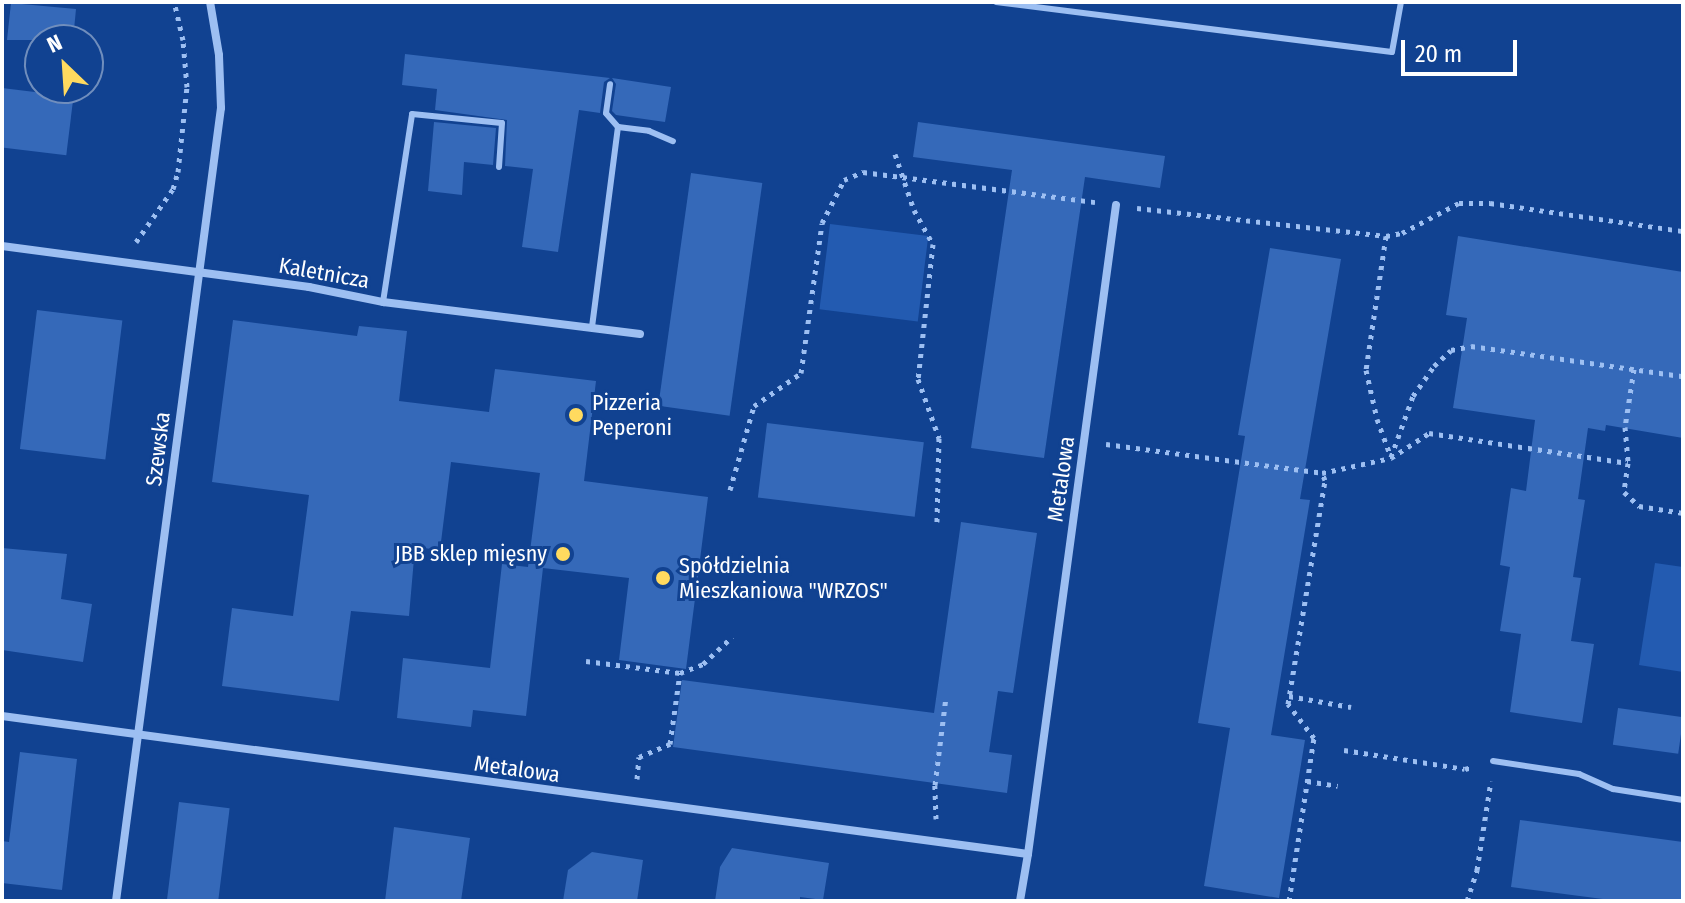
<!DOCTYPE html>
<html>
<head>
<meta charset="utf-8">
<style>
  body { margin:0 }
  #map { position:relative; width:1685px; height:903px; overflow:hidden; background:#114291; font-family:"Fira Sans Condensed",sans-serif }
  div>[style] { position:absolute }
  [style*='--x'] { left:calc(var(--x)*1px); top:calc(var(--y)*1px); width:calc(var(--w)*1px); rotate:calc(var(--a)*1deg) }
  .green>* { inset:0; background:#235bb1; transform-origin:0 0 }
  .building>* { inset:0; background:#3569b9; transform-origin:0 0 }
  .path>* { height:5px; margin-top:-2.5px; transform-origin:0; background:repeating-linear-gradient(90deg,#9dbff2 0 4px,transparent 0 10px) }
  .service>* { height:6px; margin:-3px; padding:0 3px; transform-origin:3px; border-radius:3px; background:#9dbff2 }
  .minor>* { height:8px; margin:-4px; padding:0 4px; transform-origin:4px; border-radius:4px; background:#9dbff2 }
  .dots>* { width:22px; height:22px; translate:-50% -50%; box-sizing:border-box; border:4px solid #114291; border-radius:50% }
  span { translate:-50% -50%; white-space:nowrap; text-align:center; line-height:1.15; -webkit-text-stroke:6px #114291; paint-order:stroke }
  .street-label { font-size:22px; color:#fff }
  .poi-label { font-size:22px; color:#fff }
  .left { translate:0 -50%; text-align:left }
  .right { translate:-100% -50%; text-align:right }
  .frame { position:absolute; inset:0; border:4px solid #fff; pointer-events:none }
  .north { position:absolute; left:24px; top:24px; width:80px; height:80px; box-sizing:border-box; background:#114291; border:2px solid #708ebd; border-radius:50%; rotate:335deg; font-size:22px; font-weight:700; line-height:32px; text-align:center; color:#fff }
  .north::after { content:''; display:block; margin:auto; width:28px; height:36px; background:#ffda5f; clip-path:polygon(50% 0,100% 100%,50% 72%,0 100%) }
  .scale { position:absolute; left:1401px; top:40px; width:116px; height:36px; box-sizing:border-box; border:4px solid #fff; border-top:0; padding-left:10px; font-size:24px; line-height:28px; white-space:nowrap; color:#fff; -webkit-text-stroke:6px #114291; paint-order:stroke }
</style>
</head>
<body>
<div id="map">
  <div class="green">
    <div style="left:830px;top:224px;width:99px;height:86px;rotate:7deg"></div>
    <div style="clip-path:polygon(1655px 563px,1683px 567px,1683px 672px,1639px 665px)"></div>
  </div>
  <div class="building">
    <div style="clip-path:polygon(11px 3px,76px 9px,73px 40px,7px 40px)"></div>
    <div style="clip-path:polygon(405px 54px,610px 78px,604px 82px,600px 113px,579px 110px,558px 252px,522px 247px,533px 169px,505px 166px,507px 120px,435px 110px,437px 89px,402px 85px)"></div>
    <div style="clip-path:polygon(612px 78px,671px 87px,665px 122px,616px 115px,612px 111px,616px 84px)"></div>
    <div style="left:2px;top:88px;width:72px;height:59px;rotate:7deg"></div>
    <div style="clip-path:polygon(434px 122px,496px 128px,493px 165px,464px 162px,462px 195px,428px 191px)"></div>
    <div style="clip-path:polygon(918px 122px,1165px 156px,1160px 188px,1085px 177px,1044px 458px,971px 448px,1012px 170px,913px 157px)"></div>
    <div style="left:691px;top:173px;width:72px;height:235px;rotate:8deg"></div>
    <div style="clip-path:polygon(1458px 236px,1683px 272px,1683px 438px,1606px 425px,1605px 431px,1588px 428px,1578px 499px,1585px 500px,1573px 577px,1581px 578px,1571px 641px,1594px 644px,1582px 723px,1510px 712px,1521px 634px,1500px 631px,1510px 567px,1500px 565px,1511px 488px,1526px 491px,1535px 420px,1453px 408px,1467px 318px,1446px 315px)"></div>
    <div style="clip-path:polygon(1270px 248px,1341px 259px,1300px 499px,1310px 500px,1271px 735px,1305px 740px,1279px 898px,1204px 886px,1230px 728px,1198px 723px,1245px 436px,1238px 435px)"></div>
    <div style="left:37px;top:310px;width:86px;height:140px;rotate:7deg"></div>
    <div style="clip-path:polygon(233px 320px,357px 336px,359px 326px,407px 331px,399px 401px,489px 412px,495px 369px,596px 381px,584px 481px,708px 497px,686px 669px,619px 660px,629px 578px,543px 568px,526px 716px,473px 710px,471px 727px,397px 718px,403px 658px,490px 668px,502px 564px,528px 567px,540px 473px,451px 462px,440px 550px,415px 547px,409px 616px,351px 611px,339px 701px,222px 686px,232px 608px,293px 616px,309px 495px,212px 482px)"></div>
    <div style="left:767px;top:423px;width:158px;height:75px;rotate:7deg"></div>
    <div style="clip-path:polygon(961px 522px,1037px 533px,1013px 693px,998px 691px,989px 752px,1012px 755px,1007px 793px,673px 747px,682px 680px,934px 713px)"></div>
    <div style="clip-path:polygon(2px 548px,67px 554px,61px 599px,92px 604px,83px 662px,2px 650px)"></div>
    <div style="left:1618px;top:708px;width:66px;height:37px;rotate:8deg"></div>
    <div style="clip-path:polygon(20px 752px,77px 759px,62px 890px,2px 883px,2px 841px,9px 842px)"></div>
    <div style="left:179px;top:802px;width:51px;height:100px;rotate:7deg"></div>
    <div style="clip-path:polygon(1520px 820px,1683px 842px,1683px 901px,1618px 901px,1511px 887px)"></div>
    <div style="clip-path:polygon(394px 827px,470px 838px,461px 901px,385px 901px)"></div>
    <div style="clip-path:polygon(732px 848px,829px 863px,823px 900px,800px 897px,800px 901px,715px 901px,720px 867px)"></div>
    <div style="clip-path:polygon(592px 852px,643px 860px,637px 901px,563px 901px,568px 870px)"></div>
  </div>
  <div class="path">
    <div style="--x:895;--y:154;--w:59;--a:71.3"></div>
    <div style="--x:914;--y:210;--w:39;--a:61"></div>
    <div style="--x:933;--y:244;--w:136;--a:96.3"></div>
    <div style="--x:918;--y:379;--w:63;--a:70.4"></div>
    <div style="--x:939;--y:438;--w:84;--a:91.4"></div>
    <div style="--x:1137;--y:208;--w:251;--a:6.4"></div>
    <div style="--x:1386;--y:236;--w:16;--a:-11"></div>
    <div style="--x:1402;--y:233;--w:64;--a:-27.8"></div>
    <div style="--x:1459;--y:203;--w:31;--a:0"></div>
    <div style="--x:1490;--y:203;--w:195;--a:8.3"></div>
    <div style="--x:1386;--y:236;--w:135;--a:98.5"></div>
    <div style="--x:1366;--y:370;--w:50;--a:77.3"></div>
    <div style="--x:1377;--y:419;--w:40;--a:69.8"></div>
    <div style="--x:136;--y:242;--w:65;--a:-55.1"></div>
    <div style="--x:173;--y:189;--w:18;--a:-74"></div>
    <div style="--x:178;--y:172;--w:85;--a:-84"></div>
    <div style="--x:187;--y:87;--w:47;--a:-94.9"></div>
    <div style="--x:183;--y:40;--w:39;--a:-103"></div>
    <div style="--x:1634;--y:369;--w:59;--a:98.8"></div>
    <div style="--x:1625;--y:427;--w:36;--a:85"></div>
    <div style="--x:1628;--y:463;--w:29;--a:98"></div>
    <div style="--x:1624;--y:492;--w:21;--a:43"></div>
    <div style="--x:1639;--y:506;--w:45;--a:9"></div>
    <div style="--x:1106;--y:444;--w:218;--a:7.6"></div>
    <div style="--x:1322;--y:473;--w:71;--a:-12.3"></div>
    <div style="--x:1391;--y:458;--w:45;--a:-33.3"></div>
    <div style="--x:1429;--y:433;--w:201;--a:8.6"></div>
    <div style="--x:1391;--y:457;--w:65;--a:-70.2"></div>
    <div style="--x:1413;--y:396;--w:37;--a:-55"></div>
    <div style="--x:1434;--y:366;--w:23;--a:-43"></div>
    <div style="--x:1451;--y:350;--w:20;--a:-11"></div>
    <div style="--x:1471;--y:346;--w:214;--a:8.1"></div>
    <div style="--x:730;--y:490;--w:87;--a:-74.1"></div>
    <div style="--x:754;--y:406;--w:57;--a:-35.1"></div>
    <div style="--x:801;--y:373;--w:151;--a:-82"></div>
    <div style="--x:822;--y:223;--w:48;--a:-62.9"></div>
    <div style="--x:844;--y:180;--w:21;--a:-23"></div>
    <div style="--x:863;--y:172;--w:234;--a:7.4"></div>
    <div style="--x:586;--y:661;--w:95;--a:7.3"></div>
    <div style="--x:680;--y:673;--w:25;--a:-21"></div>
    <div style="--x:703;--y:664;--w:40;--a:-43"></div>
    <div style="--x:1289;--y:696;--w:63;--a:10.1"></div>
    <div style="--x:1344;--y:750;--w:122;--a:8.9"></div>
    <div style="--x:1465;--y:769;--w:7;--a:-16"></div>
    <div style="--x:637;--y:779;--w:22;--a:-85"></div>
    <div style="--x:639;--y:757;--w:34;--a:-23"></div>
    <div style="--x:670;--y:744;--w:72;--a:-82"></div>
    <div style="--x:1307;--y:781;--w:31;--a:9"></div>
    <div style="--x:936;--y:819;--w:34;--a:-92"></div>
    <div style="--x:935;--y:785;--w:89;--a:-82.9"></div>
    <div style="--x:1289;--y:901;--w:165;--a:-81.3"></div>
    <div style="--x:1314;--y:738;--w:43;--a:-127.4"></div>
    <div style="--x:1288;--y:704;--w:227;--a:-80.6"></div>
    <div style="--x:1325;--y:480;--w:8;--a:-113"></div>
    <div style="--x:1467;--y:901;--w:33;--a:-72"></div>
    <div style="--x:1477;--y:870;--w:90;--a:-81.1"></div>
  </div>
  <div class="service">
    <div style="--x:996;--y:2;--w:399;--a:7.2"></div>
    <div style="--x:1392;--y:52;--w:51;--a:-79.8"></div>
    <div style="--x:618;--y:127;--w:31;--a:7"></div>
    <div style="--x:649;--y:131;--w:26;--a:23"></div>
    <div style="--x:383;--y:302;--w:190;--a:-81.2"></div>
    <div style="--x:412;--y:114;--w:90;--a:5.7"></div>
    <div style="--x:502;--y:123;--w:44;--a:93.9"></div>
    <div style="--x:592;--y:327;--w:202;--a:-82.6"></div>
    <div style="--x:618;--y:127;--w:18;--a:-131"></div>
    <div style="--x:606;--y:113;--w:29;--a:-82"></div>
    <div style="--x:1493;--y:761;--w:87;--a:8.6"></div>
    <div style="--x:1579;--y:774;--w:37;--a:24"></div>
    <div style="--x:1613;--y:789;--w:71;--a:8.9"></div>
  </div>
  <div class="minor">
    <div style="--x:2;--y:246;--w:310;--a:7.6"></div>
    <div style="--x:309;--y:287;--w:76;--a:11.5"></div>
    <div style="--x:383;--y:302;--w:259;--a:7.1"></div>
    <div style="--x:2;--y:716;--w:1035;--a:7.66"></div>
    <div style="--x:1028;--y:854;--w:48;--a:99.7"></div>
    <div style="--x:1028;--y:854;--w:655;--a:-82.28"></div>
    <div style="--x:116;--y:901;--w:800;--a:-82.46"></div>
    <div style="--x:221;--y:108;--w:53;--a:-92.2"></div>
    <div style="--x:219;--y:55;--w:54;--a:-99.6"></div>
  </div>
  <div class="dots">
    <div style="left:576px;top:415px;background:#ffda5f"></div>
    <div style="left:563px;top:554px;background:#ffda5f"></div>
    <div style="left:663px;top:578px;background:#ffda5f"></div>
  </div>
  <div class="street-label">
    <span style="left:324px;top:273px;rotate:10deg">Kaletnicza</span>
    <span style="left:158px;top:449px;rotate:-83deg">Szewska</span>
    <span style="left:1061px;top:479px;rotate:-82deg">Metalowa</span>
    <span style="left:517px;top:769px;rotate:8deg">Metalowa</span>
  </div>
  <div class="poi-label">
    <span class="left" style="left:592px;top:415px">Pizzeria<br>Peperoni</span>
    <span class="right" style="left:547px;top:554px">JBB sklep mięsny</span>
    <span class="left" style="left:679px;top:578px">Spółdzielnia<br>Mieszkaniowa "WRZOS"</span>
  </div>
  <div class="frame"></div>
  <div class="north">N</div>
  <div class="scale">20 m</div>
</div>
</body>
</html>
